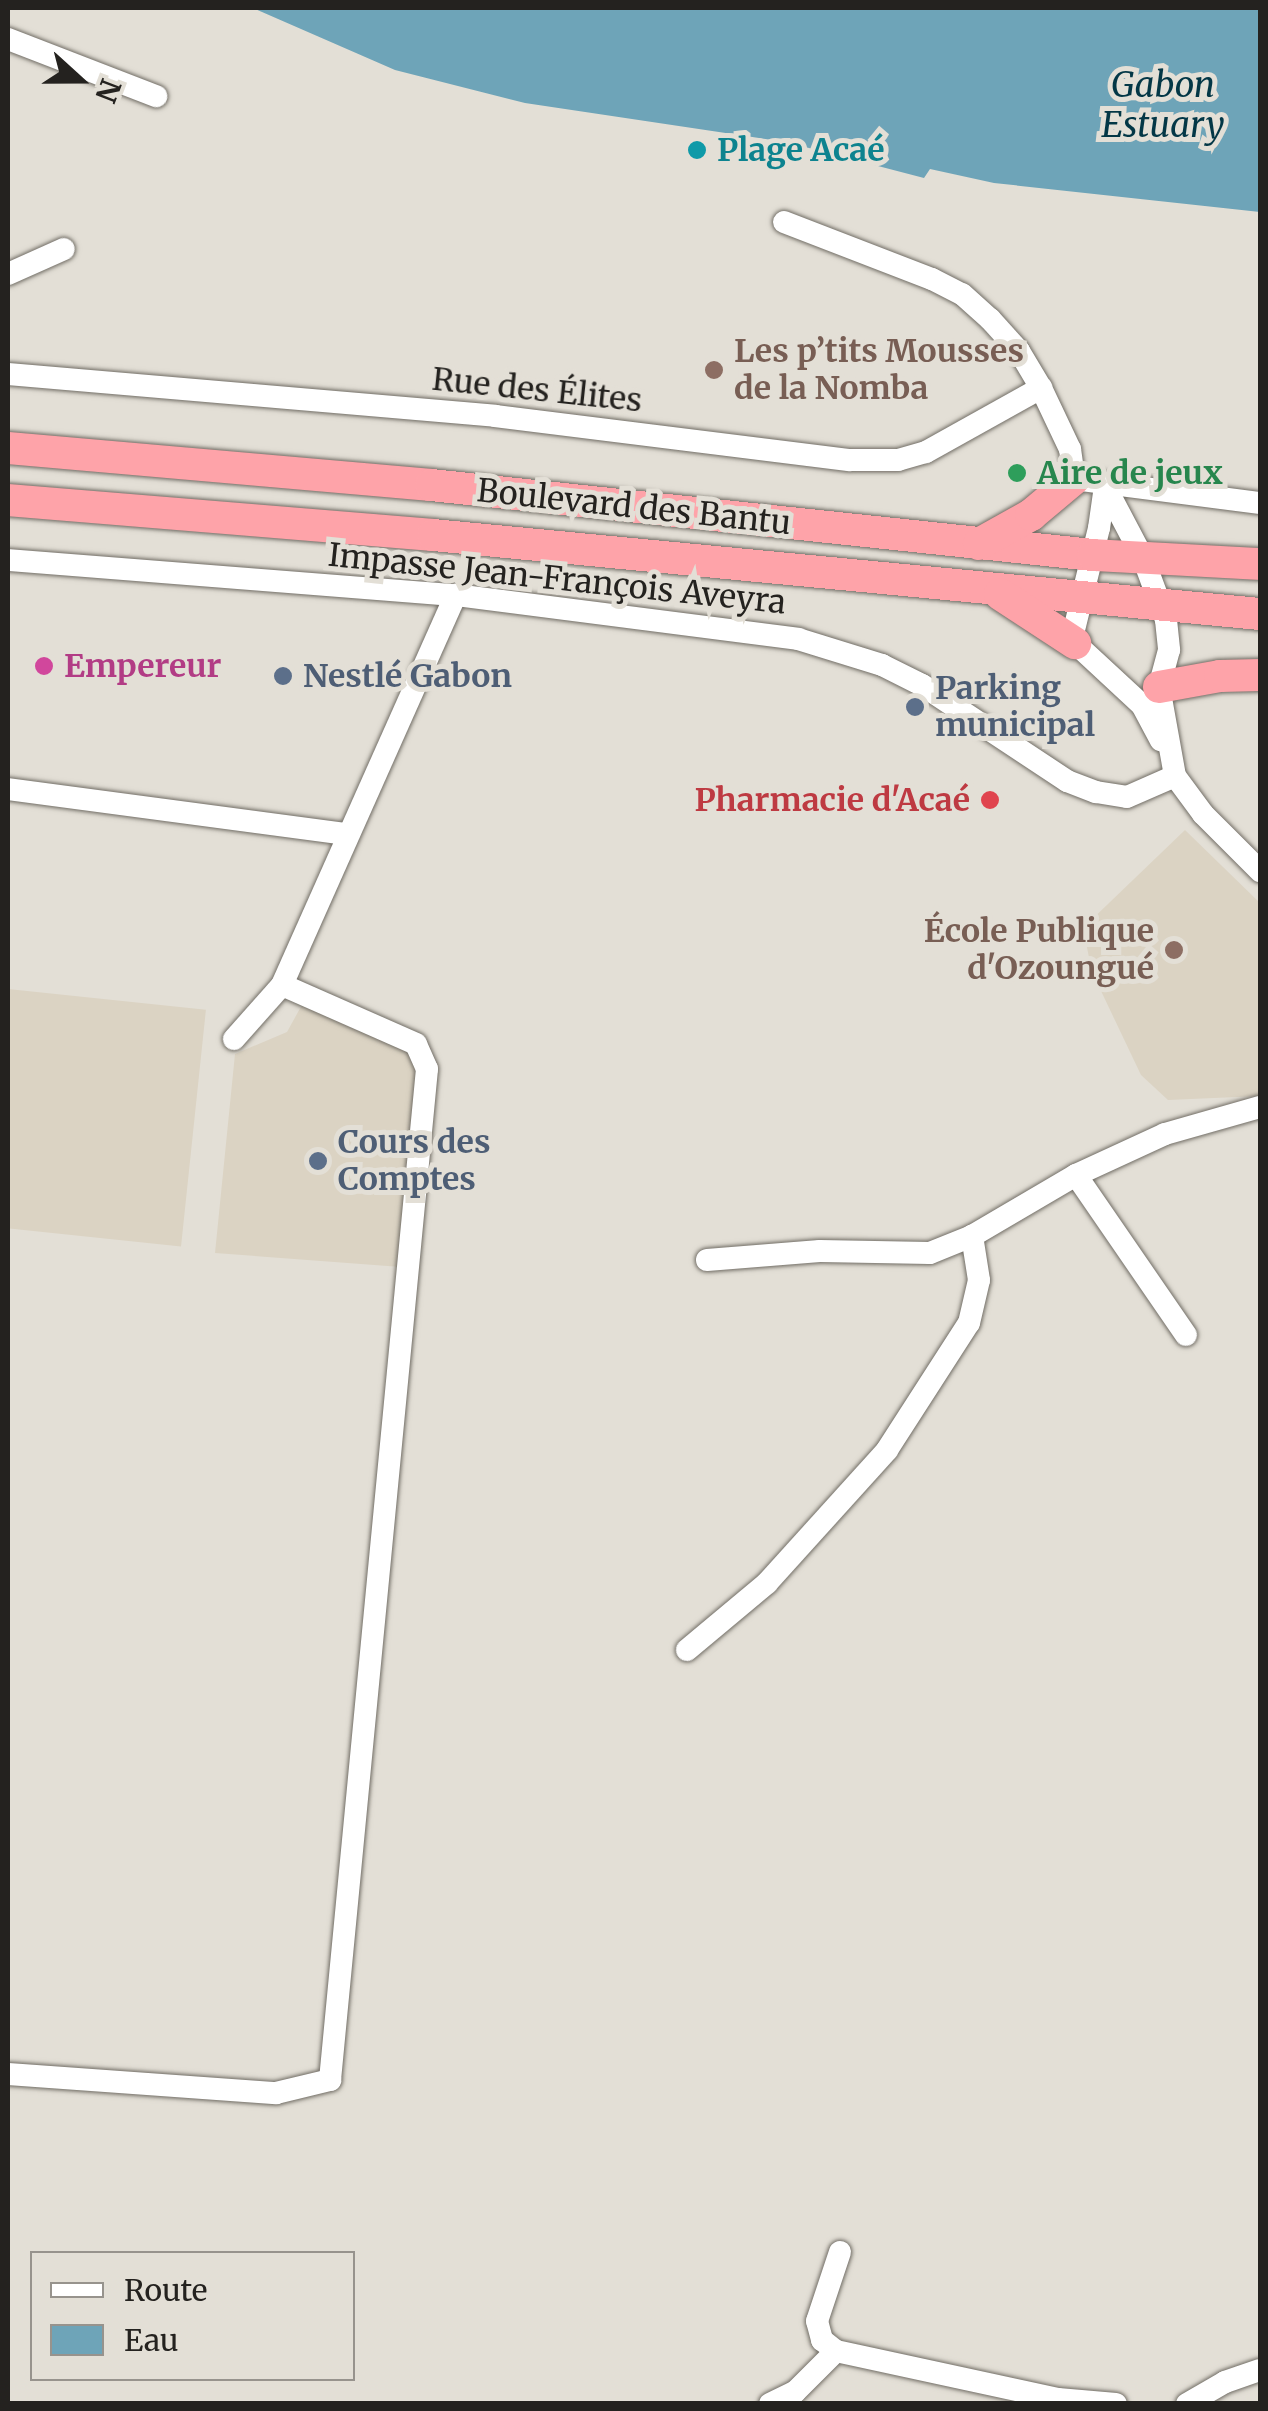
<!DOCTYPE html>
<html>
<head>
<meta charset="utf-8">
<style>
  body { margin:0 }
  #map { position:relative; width:1268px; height:2411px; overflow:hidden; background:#e3dfd6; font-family:Merriweather,serif }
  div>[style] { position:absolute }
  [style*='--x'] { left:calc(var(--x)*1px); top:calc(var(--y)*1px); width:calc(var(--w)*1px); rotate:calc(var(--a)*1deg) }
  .built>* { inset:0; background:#dbd3c3; transform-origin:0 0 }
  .water>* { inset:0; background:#6ea4b8 }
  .roads { filter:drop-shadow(0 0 2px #716d65) drop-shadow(0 0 2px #716d65) }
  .minor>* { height:22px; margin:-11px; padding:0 11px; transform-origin:11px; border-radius:11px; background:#fff }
  .highway>* { height:32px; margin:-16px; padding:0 16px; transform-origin:16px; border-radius:16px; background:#fea3a9 }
  .dots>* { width:28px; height:28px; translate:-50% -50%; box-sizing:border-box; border:5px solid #e3dfd6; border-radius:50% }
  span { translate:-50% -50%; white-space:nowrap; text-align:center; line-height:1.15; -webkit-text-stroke:10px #e3dfd6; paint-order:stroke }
  .culture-label { font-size:32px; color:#0d838f; font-weight:700 }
  .left { translate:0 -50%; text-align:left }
  .education-label { font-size:32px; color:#785e54; font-weight:700 }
  .right { translate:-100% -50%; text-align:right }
  .street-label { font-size:32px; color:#24221f }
  .leisure-label { font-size:32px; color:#27864d; font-weight:700 }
  .hotel-label { font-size:32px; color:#b23c85; font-weight:700 }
  .service-label { font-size:32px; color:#4e5e75; font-weight:700 }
  .health-label { font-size:32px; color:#be3a42; font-weight:700 }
  .water-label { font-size:35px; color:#033746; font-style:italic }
  .frame { position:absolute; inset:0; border:10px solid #24221f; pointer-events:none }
  .legend { position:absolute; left:30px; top:2251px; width:325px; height:130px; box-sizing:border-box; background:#e3dfd6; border:2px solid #97938d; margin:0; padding:12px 18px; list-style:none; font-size:30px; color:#24221f }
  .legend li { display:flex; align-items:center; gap:20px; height:50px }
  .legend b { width:50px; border:2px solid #97938d }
  .north { position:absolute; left:30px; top:30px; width:100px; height:100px; -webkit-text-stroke:8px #e3dfd6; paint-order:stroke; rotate:111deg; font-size:28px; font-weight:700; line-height:40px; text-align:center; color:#24221f }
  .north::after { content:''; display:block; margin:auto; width:35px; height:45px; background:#24221f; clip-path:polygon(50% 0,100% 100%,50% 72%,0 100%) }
</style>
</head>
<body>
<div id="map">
  <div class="built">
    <div style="clip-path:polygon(1185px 830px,1260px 903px,1260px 1096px,1168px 1100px,1141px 1075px,1092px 972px,1083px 928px)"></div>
    <div style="left:8px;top:989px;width:199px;height:238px;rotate:6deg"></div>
    <div style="clip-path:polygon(303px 1003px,418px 1050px,401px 1267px,215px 1253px,235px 1054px,287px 1032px)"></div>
  </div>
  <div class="water">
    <div style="clip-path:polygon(253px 8px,1260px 8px,1260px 212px,994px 183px,930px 169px,924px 178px,786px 142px,525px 103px,395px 70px)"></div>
  </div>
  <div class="roads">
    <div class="minor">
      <div style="--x:8;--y:39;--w:159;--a:21.1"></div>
      <div style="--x:784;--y:222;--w:159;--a:21.1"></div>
      <div style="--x:932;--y:279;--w:34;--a:27"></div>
      <div style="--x:962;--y:294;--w:38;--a:42"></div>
      <div style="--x:990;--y:319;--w:43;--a:47.8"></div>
      <div style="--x:1019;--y:351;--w:43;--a:59.3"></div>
      <div style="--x:1041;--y:388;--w:68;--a:64.6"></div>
      <div style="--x:1070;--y:449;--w:30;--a:82"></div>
      <div style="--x:1074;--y:479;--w:188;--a:7.4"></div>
      <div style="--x:8;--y:274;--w:61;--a:-24.1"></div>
      <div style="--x:8;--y:374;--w:489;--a:4.9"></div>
      <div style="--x:495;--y:416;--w:358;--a:7.1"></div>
      <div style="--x:850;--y:460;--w:48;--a:0"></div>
      <div style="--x:898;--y:460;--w:29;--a:-16"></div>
      <div style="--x:926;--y:452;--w:132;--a:-29.1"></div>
      <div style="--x:1105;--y:486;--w:81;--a:62.2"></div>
      <div style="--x:1143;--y:558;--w:66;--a:69.6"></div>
      <div style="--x:1166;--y:620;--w:30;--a:84"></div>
      <div style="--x:1169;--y:650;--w:38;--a:105"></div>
      <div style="--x:1159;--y:687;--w:90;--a:79.8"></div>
      <div style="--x:1175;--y:776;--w:47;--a:53.6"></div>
      <div style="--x:1203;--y:814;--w:81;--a:45"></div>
      <div style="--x:1105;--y:486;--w:42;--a:98.1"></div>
      <div style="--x:1099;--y:528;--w:109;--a:103.8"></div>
      <div style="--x:1073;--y:634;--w:9;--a:77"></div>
      <div style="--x:1075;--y:643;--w:91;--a:42.8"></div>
      <div style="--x:1142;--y:705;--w:40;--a:62"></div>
      <div style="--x:8;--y:560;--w:449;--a:4.5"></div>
      <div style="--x:456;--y:595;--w:345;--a:7.3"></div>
      <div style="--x:798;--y:639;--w:88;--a:17.2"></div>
      <div style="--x:882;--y:665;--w:45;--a:26.6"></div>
      <div style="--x:922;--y:685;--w:174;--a:33.5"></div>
      <div style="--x:1067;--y:781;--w:31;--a:21"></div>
      <div style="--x:1096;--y:792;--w:31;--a:9"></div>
      <div style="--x:1127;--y:797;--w:52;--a:-23.6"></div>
      <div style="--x:8;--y:789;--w:342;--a:7.6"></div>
      <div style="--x:234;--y:1039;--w:72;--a:-48.4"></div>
      <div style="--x:282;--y:985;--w:427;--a:-66"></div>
      <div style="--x:1076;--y:1175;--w:194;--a:55.5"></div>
      <div style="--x:707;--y:1260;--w:113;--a:-4.6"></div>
      <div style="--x:820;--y:1251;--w:110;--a:1"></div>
      <div style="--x:930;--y:1253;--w:45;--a:-22"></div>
      <div style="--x:972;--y:1236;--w:121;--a:-30.4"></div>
      <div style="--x:1076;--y:1175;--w:98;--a:-24.7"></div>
      <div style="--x:1165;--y:1134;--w:99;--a:-15.9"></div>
      <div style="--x:687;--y:1650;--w:104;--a:-39.9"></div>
      <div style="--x:767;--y:1583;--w:179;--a:-47.9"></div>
      <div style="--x:887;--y:1450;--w:151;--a:-57.2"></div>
      <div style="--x:969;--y:1323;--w:44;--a:-76.9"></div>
      <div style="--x:979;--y:1280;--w:45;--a:-99"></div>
      <div style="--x:8;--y:2074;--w:269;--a:4.1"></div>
      <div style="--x:276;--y:2093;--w:56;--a:-13.5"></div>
      <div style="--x:330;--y:2080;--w:1016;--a:-84.52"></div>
      <div style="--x:427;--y:1069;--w:27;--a:-114"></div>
      <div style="--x:416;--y:1044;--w:146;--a:-156.2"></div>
      <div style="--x:840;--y:2252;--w:73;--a:108.4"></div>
      <div style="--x:817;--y:2321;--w:20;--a:75"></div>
      <div style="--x:822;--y:2340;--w:18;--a:38"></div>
      <div style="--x:836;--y:2351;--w:227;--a:12.2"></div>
      <div style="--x:1058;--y:2399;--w:58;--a:4.9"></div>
      <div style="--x:770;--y:2404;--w:28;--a:-26"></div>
      <div style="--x:795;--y:2392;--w:58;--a:-45"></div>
      <div style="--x:1187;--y:2404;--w:44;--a:-30.1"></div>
      <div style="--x:1225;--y:2382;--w:37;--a:-19"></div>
    </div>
    <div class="highway">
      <div style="--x:8;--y:448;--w:425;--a:5"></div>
      <div style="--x:431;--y:485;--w:666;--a:6.04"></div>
      <div style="--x:1093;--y:555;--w:167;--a:3.1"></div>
      <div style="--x:8;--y:500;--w:426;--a:4.7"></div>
      <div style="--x:433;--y:535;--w:831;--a:5.46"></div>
      <div style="--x:979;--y:544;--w:60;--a:-29.1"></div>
      <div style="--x:1031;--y:515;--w:56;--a:-39.9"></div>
      <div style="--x:1000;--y:594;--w:90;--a:33.2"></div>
      <div style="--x:1159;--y:687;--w:62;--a:-10.2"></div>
      <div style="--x:1220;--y:676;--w:40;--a:-1.4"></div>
    </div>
  </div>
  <div class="dots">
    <div style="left:697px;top:150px;background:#0f9aa8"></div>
    <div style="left:714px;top:370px;background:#8d6e63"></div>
    <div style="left:1017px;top:473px;background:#2e9e5b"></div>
    <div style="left:44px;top:666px;background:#d1479c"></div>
    <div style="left:283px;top:676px;background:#5c6f8a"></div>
    <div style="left:915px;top:707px;background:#5c6f8a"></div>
    <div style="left:990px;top:800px;background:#e0444e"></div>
    <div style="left:1174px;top:950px;background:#8d6e63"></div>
    <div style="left:318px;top:1161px;background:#5c6f8a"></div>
  </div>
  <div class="culture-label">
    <span class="left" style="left:717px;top:150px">Plage Acaé</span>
  </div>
  <div class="education-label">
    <span class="left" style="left:734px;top:370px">Les p’tits Mousses<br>de la Nomba</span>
    <span class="right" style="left:1154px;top:950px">École Publique<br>d'Ozoungué</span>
  </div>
  <div class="street-label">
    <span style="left:537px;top:390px;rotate:6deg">Rue des Élites</span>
    <span style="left:634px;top:507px;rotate:6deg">Boulevard des Bantu</span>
    <span style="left:557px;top:579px;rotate:6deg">Impasse Jean-François Aveyra</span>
  </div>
  <div class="leisure-label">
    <span class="left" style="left:1037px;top:473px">Aire de jeux</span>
  </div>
  <div class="hotel-label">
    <span class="left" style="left:64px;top:666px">Empereur</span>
  </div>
  <div class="service-label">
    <span class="left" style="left:303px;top:676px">Nestlé Gabon</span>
    <span class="left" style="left:935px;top:707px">Parking<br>municipal</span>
    <span class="left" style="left:338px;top:1161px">Cours des<br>Comptes</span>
  </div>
  <div class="health-label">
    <span class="right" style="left:970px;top:800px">Pharmacie d'Acaé</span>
  </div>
  <div class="water-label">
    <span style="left:1163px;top:105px">Gabon<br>Estuary</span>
  </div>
  <div class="frame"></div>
  <ul class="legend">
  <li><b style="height:12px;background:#fff"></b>Route</li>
  <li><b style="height:28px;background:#6ea4b8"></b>Eau</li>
  </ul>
  <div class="north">N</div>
</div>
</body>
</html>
